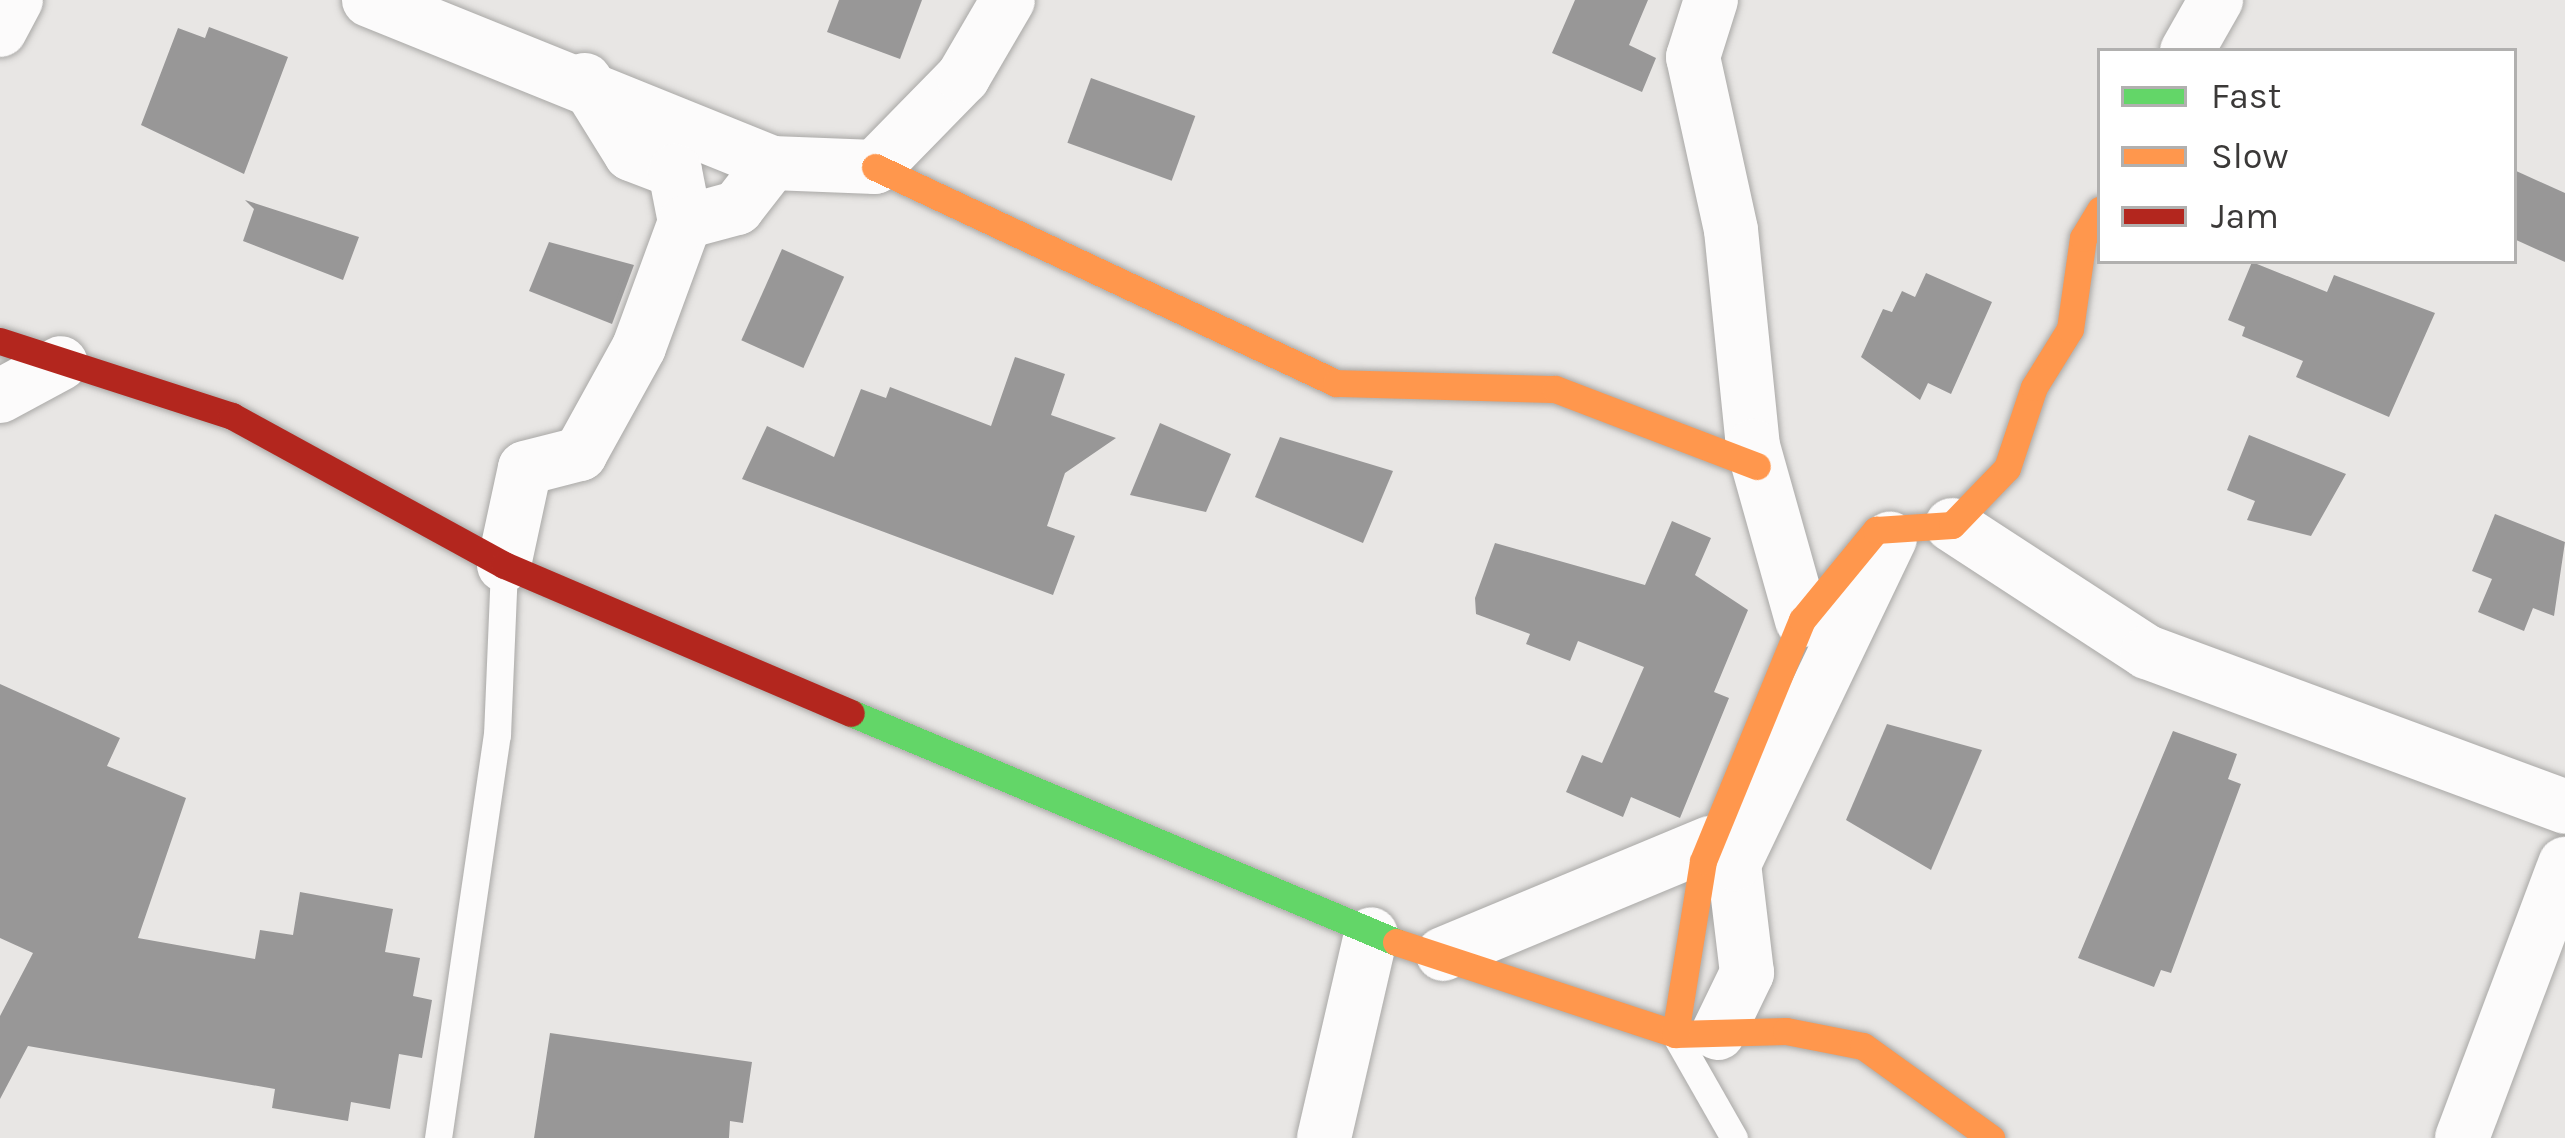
<!DOCTYPE html>
<html>
<head>
<meta charset="utf-8">
<style>
  body { margin:0 }
  #map { position:relative; width:2565px; height:1138px; overflow:hidden; background:#e8e6e4; font-family:Karla,sans-serif }
  div>[style] { position:absolute }
  [style*='--x'] { left:calc(var(--x)*1px); top:calc(var(--y)*1px); width:calc(var(--w)*1px); rotate:calc(var(--a)*1deg) }
  .building>* { inset:0; background:#989797; transform-origin:0 0 }
  .roads { filter:drop-shadow(0 0 3px #a9a8a6) drop-shadow(0 0 3px #a9a8a6) }
  .lane>* { height:27px; margin:-13.5px; padding:0 13.5px; transform-origin:13.5px; border-radius:13.5px; background:#fcfbfb }
  .street>* { height:54px; margin:-27px; padding:0 27px; transform-origin:27px; border-radius:27px; background:#fcfbfb }
  .fast>* { height:27px; margin:-13.5px; padding:0 13.5px; transform-origin:13.5px; border-radius:13.5px; background:#63d668 }
  .slow>* { height:27px; margin:-13.5px; padding:0 13.5px; transform-origin:13.5px; border-radius:13.5px; background:#ff974d }
  .jam>* { height:27px; margin:-13.5px; padding:0 13.5px; transform-origin:13.5px; border-radius:13.5px; background:#b3261e }
  span { translate:-50% -50%; white-space:nowrap; text-align:center; line-height:1.15; -webkit-text-stroke:12px #fff; paint-order:stroke }
  .legend { position:absolute; left:2097px; top:48px; width:420px; height:216px; box-sizing:border-box; background:#fff; border:3px solid #b1b0af; margin:0; padding:15px 21px; list-style:none; font-size:36px; color:#3b3938 }
  .legend li { display:flex; align-items:center; gap:24px; height:60px }
  .legend b { width:60px; border:3px solid #b1b0af }
</style>
</head>
<body>
<div id="map">
  <div class="building">
    <div style="clip-path:polygon(839px 0,922px 0,900px 59px,827px 32px)"></div>
    <div style="clip-path:polygon(1575px 0,1648px 0,1629px 45px,1656px 58px,1642px 92px,1552px 53px)"></div>
    <div style="clip-path:polygon(209px 27px,288px 57px,244px 174px,141px 125px,178px 28px,205px 38px)"></div>
    <div style="left:1091px;top:78px;width:111px;height:69px;rotate:20deg"></div>
    <div style="clip-path:polygon(2514px 170px,2565px 193px,2565px 262px,2514px 239px)"></div>
    <div style="clip-path:polygon(245px 200px,359px 237px,343px 280px,243px 241px,254px 209px)"></div>
    <div style="clip-path:polygon(549px 242px,634px 265px,612px 324px,529px 291px)"></div>
    <div style="left:782px;top:249px;width:68px;height:100px;rotate:24deg"></div>
    <div style="clip-path:polygon(2252px 262px,2327px 292px,2334px 275px,2435px 313px,2389px 417px,2296px 377px,2303px 361px,2242px 336px,2245px 327px,2228px 320px)"></div>
    <div style="clip-path:polygon(1926px 273px,1992px 302px,1951px 394px,1928px 383px,1920px 400px,1861px 357px,1883px 309px,1892px 312px,1902px 291px,1915px 297px)"></div>
    <div style="clip-path:polygon(1015px 357px,1065px 374px,1051px 415px,1116px 438px,1065px 473px,1047px 526px,1075px 536px,1053px 595px,742px 479px,767px 426px,834px 457px,861px 389px,886px 398px,890px 387px,991px 426px)"></div>
    <div style="clip-path:polygon(1160px 423px,1231px 454px,1206px 512px,1130px 495px)"></div>
    <div style="clip-path:polygon(2249px 435px,2346px 474px,2311px 536px,2247px 520px,2255px 501px,2227px 490px)"></div>
    <div style="clip-path:polygon(1280px 437px,1393px 471px,1363px 543px,1255px 497px)"></div>
    <div style="clip-path:polygon(2495px 514px,2565px 542px,2554px 616px,2533px 608px,2524px 631px,2478px 612px,2492px 579px,2472px 571px)"></div>
    <div style="clip-path:polygon(1672px 521px,1711px 538px,1695px 575px,1748px 610px,1714px 692px,1729px 698px,1680px 818px,1631px 797px,1623px 817px,1566px 792px,1582px 755px,1602px 763px,1644px 667px,1578px 641px,1570px 661px,1526px 644px,1530px 634px,1476px 614px,1475px 598px,1495px 543px,1645px 585px)"></div>
    <div style="clip-path:polygon(0 684px,120px 738px,107px 766px,186px 798px,138px 938px,255px 959px,260px 930px,293px 935px,300px 892px,393px 909px,385px 952px,420px 958px,413px 996px,432px 1000px,422px 1058px,399px 1054px,390px 1109px,351px 1102px,348px 1121px,272px 1108px,275px 1089px,28px 1046px,0 1099px,0 1016px,33px 953px,0 938px)"></div>
    <div style="clip-path:polygon(1887px 724px,1982px 750px,1931px 870px,1846px 820px)"></div>
    <div style="clip-path:polygon(2173px 731px,2237px 754px,2228px 779px,2241px 784px,2171px 973px,2161px 970px,2154px 987px,2078px 958px)"></div>
    <div style="clip-path:polygon(550px 1033px,752px 1062px,743px 1123px,730px 1121px,729px 1138px,534px 1138px)"></div>
  </div>
  <div class="roads">
    <div class="lane">
      <div style="--x:1677;--y:1038;--w:115;--a:60.3"></div>
      <div style="--x:438;--y:1138;--w:407;--a:-81.7"></div>
      <div style="--x:497;--y:735;--w:170;--a:-87.6"></div>
    </div>
    <div class="street">
      <div style="--x:369;--y:0;--w:435;--a:22"></div>
      <div style="--x:1711;--y:0;--w:60;--a:107.5"></div>
      <div style="--x:1693;--y:57;--w:177;--a:77.6"></div>
      <div style="--x:1731;--y:230;--w:217;--a:84.2"></div>
      <div style="--x:1753;--y:446;--w:181;--a:74.3"></div>
      <div style="--x:0;--y:30;--w:34;--a:-62"></div>
      <div style="--x:2187;--y:51;--w:59;--a:-60.4"></div>
      <div style="--x:585;--y:80;--w:87;--a:58.1"></div>
      <div style="--x:631;--y:154;--w:47;--a:21.1"></div>
      <div style="--x:675;--y:171;--w:52;--a:78.9"></div>
      <div style="--x:0;--y:396;--w:69;--a:-28.4"></div>
      <div style="--x:1952;--y:525;--w:233;--a:33.1"></div>
      <div style="--x:2147;--y:652;--w:446;--a:20.3"></div>
      <div style="--x:504;--y:565;--w:99;--a:-77.8"></div>
      <div style="--x:525;--y:468;--w:57;--a:-14.3"></div>
      <div style="--x:580;--y:454;--w:122;--a:-61.1"></div>
      <div style="--x:639;--y:347;--w:133;--a:-69.8"></div>
      <div style="--x:685;--y:222;--w:54;--a:-15.1"></div>
      <div style="--x:737;--y:208;--w:57;--a:-52.1"></div>
      <div style="--x:772;--y:163;--w:103;--a:2.2"></div>
      <div style="--x:875;--y:167;--w:126;--a:-45.6"></div>
      <div style="--x:963;--y:77;--w:89;--a:-59.7"></div>
      <div style="--x:1443;--y:954;--w:289;--a:-22.6"></div>
      <div style="--x:1718;--y:1033;--w:67;--a:-64.2"></div>
      <div style="--x:1747;--y:973;--w:110;--a:-96.8"></div>
      <div style="--x:1734;--y:864;--w:361;--a:-64.4"></div>
      <div style="--x:1324;--y:1138;--w:209;--a:-77"></div>
      <div style="--x:2462;--y:1138;--w:293;--a:-69.4"></div>
    </div>
    <div class="fast">
      <div style="--x:851;--y:713;--w:591;--a:22.79"></div>
    </div>
    <div class="slow">
      <div style="--x:875;--y:167;--w:509;--a:25.11"></div>
      <div style="--x:1336;--y:383;--w:219;--a:1.6"></div>
      <div style="--x:1555;--y:389;--w:216;--a:20.9"></div>
      <div style="--x:1396;--y:942;--w:294;--a:18.2"></div>
      <div style="--x:1675;--y:1034;--w:111;--a:-1.5"></div>
      <div style="--x:1786;--y:1031;--w:78;--a:11"></div>
      <div style="--x:1863;--y:1046;--w:158;--a:35.7"></div>
      <div style="--x:1675;--y:1034;--w:175;--a:-80.8"></div>
      <div style="--x:1703;--y:861;--w:261;--a:-67.7"></div>
      <div style="--x:1802;--y:620;--w:117;--a:-50.6"></div>
      <div style="--x:1876;--y:530;--w:76;--a:-3.8"></div>
      <div style="--x:1952;--y:525;--w:79;--a:-46"></div>
      <div style="--x:2007;--y:468;--w:85;--a:-71.6"></div>
      <div style="--x:2034;--y:387;--w:68;--a:-58.2"></div>
      <div style="--x:2070;--y:329;--w:92;--a:-81.9"></div>
      <div style="--x:2083;--y:238;--w:33;--a:-59"></div>
    </div>
    <div class="jam">
      <div style="--x:0;--y:341;--w:244;--a:17.9"></div>
      <div style="--x:232;--y:416;--w:310;--a:28.7"></div>
      <div style="--x:504;--y:565;--w:377;--a:23.1"></div>
    </div>
  </div>
  <ul class="legend">
  <li><b style="height:15px;background:#63d668"></b>Fast</li>
  <li><b style="height:15px;background:#ff974d"></b>Slow</li>
  <li><b style="height:15px;background:#b3261e"></b>Jam</li>
  </ul>
</div>
</body>
</html>
